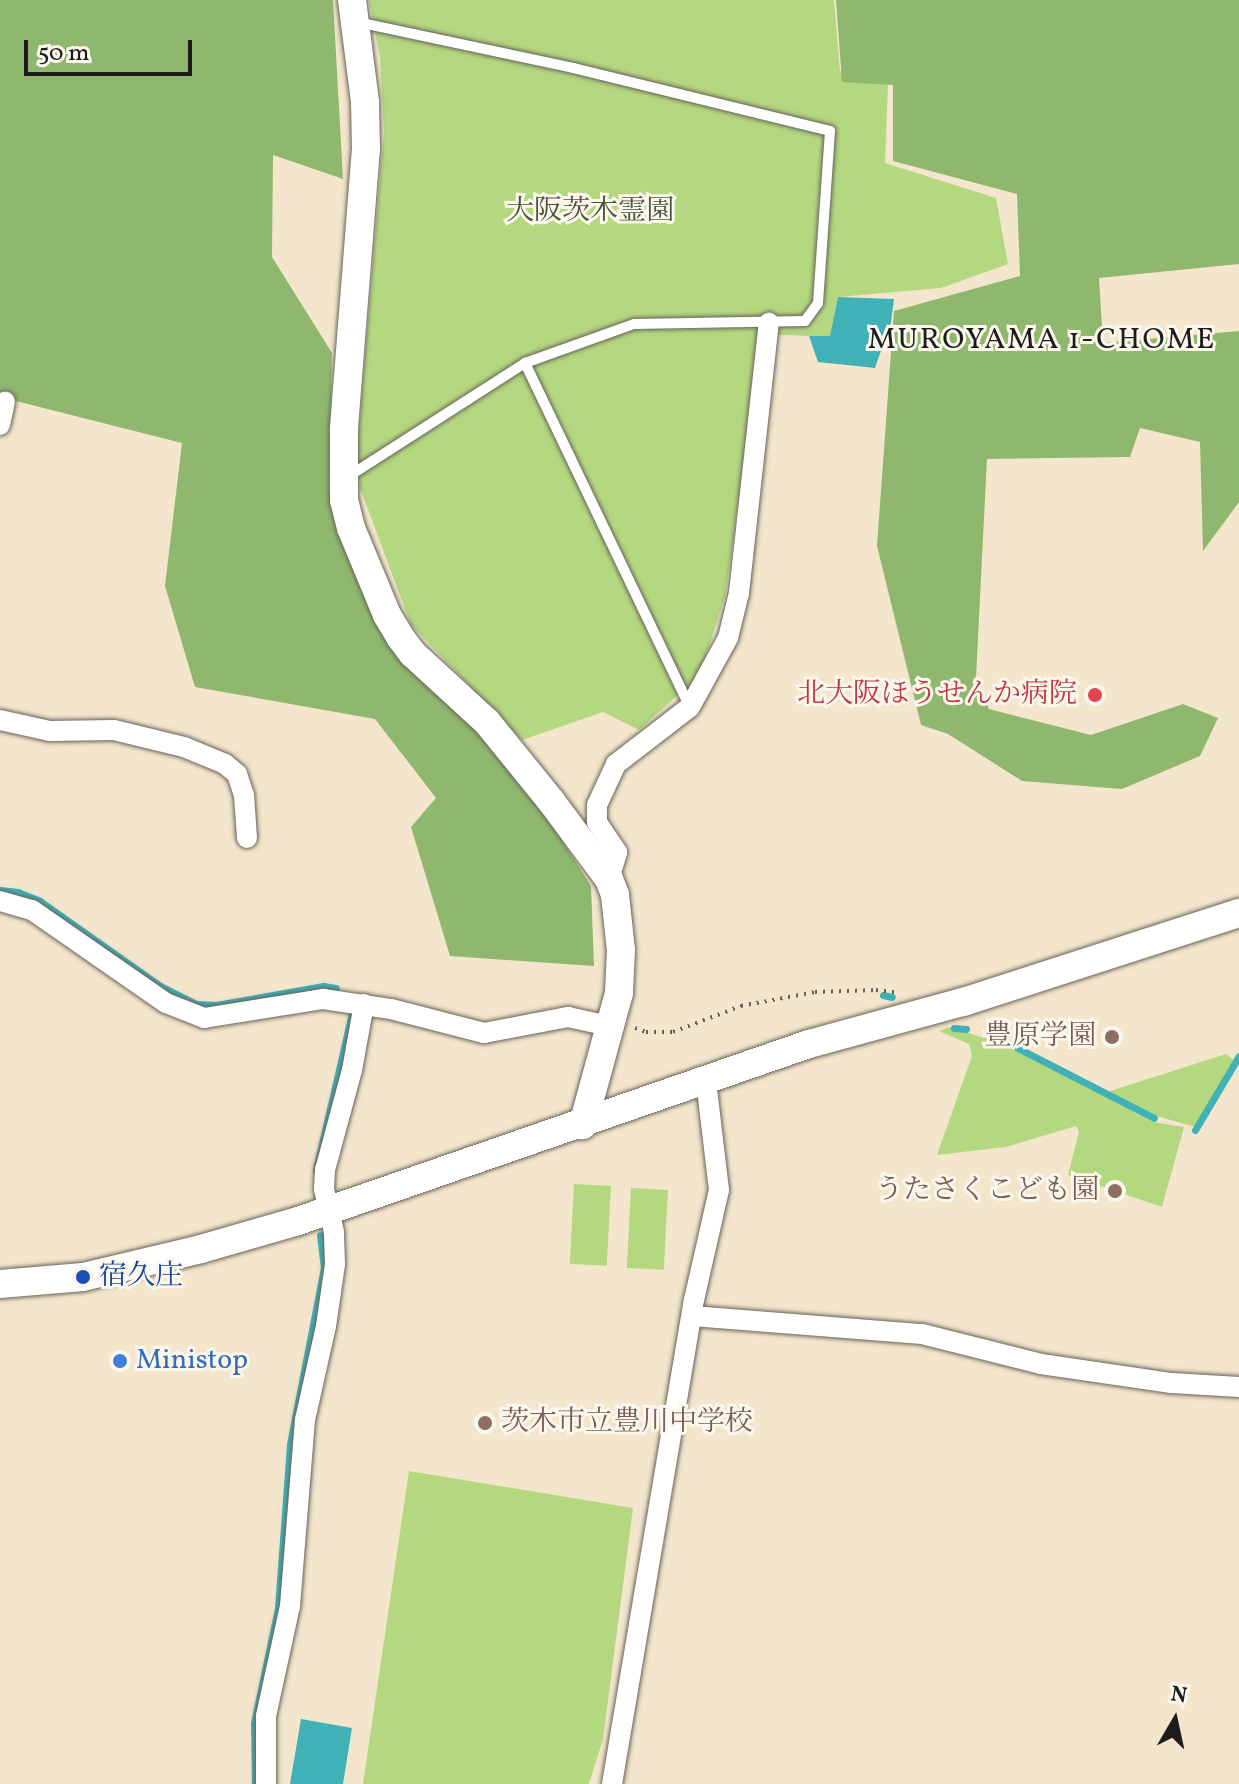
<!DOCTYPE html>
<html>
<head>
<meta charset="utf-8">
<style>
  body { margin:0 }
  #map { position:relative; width:1239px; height:1784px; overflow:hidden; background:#f4e6cc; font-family:Vollkorn,"Noto Serif JP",serif }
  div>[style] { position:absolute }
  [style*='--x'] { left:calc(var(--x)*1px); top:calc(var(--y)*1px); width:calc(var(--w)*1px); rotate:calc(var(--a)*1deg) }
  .green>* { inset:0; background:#b4d880; transform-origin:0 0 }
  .forest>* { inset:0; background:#8fb86e }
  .water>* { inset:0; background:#40b1b7 }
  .stream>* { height:7px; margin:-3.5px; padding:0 3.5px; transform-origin:3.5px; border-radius:3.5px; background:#40b1b7 }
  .path>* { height:4px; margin-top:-2px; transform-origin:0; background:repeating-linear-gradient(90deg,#68635a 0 2px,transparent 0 8px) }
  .roads { filter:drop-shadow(0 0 2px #68635a) drop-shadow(0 0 2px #68635a) }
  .lane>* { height:10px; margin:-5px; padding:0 5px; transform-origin:5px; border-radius:5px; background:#fff }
  .street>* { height:20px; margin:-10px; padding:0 10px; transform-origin:10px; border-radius:10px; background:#fff }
  .secondary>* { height:28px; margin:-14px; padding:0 14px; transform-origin:14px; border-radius:14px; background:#fff }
  .dots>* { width:22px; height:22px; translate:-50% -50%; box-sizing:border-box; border:4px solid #fbf7ec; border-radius:50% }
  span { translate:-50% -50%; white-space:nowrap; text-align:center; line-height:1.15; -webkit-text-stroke:6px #fbf7ec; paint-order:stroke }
  .park-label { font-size:28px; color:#4a543a }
  .health-label { font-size:28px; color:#be3a42 }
  .right { translate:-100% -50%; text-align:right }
  .education-label { font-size:28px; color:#785e54 }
  .left { translate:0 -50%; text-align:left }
  .transit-label { font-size:28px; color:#164399 }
  .shop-label { font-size:28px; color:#366cbe }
  .neighbourhood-label { font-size:30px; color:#1c1c1c; letter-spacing:2px }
  .north { position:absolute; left:1135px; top:1680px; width:80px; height:80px; -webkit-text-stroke:6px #fbf7ec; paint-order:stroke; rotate:9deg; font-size:22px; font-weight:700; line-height:32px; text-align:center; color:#1c1c1c }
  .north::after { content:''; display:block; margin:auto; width:28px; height:36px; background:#1c1c1c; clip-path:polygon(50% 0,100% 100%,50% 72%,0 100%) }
  .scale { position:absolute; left:24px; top:40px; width:168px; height:36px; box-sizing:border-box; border:4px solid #1c1c1c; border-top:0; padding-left:10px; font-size:24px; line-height:28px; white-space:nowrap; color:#1c1c1c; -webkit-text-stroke:6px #fbf7ec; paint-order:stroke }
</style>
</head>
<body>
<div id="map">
  <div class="green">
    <div style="clip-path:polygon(369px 0,834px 0,840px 71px,888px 83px,885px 163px,996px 198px,1008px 264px,941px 288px,838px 297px,830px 337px,762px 334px,725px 596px,700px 675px,639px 730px,603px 712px,522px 740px,411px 625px,360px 488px,357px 453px,384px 132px,380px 58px)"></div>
    <div style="clip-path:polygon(950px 1027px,1015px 1048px,1153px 1122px,1184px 1127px,1162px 1207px,1068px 1175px,1079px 1132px,1076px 1126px,1006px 1147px,937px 1155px,972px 1056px,969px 1044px,939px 1031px)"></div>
    <div style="clip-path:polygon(1226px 1054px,1235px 1061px,1195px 1127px,1153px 1115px,1107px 1092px)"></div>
    <div style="left:574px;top:1184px;width:37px;height:80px;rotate:3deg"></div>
    <div style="left:631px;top:1188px;width:37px;height:80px;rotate:3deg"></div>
    <div style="clip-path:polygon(409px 1471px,633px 1508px,603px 1739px,589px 1784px,363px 1784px)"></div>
  </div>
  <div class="forest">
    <div style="clip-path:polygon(0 0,333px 0,343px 179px,273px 155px,272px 257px,332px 353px,329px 489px,392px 645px,514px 765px,591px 886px,594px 966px,450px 956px,411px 827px,436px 798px,375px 719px,195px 687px,165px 586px,182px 443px,0 397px)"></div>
    <div style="clip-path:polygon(836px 0,1239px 0,1239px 264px,1099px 278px,1103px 343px,1239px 331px,1239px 502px,1203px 551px,1200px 442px,1140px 428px,1130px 457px,987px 459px,976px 678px,989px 709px,1091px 735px,1183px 704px,1218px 718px,1200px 756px,1122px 789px,1022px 781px,948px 734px,921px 725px,877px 546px,894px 311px,1020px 276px,1017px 194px,893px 161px,893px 85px,842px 82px)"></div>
  </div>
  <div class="water">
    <div style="clip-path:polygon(838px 297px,894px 299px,891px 322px,875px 368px,818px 362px,809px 336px,830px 336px)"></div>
    <div style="clip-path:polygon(301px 1719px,352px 1728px,343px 1784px,290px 1784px)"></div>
  </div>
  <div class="stream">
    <div style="--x:0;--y:890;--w:18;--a:6"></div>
    <div style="--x:18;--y:892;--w:24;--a:22"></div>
    <div style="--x:40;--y:901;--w:147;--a:35.3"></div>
    <div style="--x:160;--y:986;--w:40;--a:26.6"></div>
    <div style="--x:196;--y:1004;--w:20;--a:3"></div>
    <div style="--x:216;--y:1005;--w:109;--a:-10.1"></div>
    <div style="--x:323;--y:986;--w:13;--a:9"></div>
    <div style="--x:883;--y:995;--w:9;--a:13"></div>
    <div style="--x:954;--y:1028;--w:12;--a:5"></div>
    <div style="--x:1016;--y:1047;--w:155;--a:27.2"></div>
    <div style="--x:1195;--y:1130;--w:86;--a:-59.3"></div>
    <div style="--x:316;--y:1170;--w:161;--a:-77.1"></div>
    <div style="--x:255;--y:1784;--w:61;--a:-90.9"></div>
    <div style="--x:254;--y:1723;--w:117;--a:-78.2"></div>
    <div style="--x:278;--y:1608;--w:164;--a:-85.8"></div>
    <div style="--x:290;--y:1444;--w:179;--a:-79.1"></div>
    <div style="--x:324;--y:1268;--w:33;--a:-97"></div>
  </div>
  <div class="path">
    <div style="--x:635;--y:1028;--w:12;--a:20"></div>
    <div style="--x:646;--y:1032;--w:27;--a:0"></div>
    <div style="--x:673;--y:1032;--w:73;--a:-20.9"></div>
    <div style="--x:741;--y:1006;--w:75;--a:-10.7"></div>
    <div style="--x:815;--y:992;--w:61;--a:-1.9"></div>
    <div style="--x:876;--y:990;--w:23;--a:7"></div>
  </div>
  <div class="roads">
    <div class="lane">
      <div style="--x:525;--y:363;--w:382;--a:64.4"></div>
      <div style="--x:349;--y:476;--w:209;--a:-32.7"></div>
      <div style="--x:525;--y:363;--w:116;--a:-19.7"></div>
      <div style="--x:634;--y:324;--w:171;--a:-1"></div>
      <div style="--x:805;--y:321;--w:22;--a:-54"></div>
      <div style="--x:818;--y:303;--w:172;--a:-86"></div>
      <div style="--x:830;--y:131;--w:264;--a:-166.2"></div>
      <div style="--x:574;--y:68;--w:222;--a:-168"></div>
    </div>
    <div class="street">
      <div style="--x:0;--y:425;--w:24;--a:-78"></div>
      <div style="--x:0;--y:720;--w:51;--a:12.4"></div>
      <div style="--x:50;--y:731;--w:64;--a:-0.9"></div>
      <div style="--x:114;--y:730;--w:72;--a:13.7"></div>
      <div style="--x:184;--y:747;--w:44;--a:22.5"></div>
      <div style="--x:225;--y:764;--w:16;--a:40"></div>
      <div style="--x:237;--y:774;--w:22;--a:72"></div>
      <div style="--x:244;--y:795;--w:43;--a:86"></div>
      <div style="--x:609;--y:879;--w:28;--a:-73"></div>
      <div style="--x:617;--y:852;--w:36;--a:-124"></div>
      <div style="--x:597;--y:822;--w:17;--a:-90"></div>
      <div style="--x:597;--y:805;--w:45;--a:-65.1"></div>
      <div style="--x:616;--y:764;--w:93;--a:-37.6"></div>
      <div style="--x:690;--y:707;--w:79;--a:-61.2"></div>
      <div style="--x:728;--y:638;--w:46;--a:-76.3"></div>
      <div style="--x:739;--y:593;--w:272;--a:-83.7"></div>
      <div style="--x:0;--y:901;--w:33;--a:16"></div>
      <div style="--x:32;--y:910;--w:163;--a:34.8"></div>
      <div style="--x:166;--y:1003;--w:41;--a:21.5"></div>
      <div style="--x:204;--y:1018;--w:121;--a:-9.1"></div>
      <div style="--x:323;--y:999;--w:69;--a:8.4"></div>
      <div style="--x:391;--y:1009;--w:96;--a:14.5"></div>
      <div style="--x:484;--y:1033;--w:86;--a:-10.8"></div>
      <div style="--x:568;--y:1017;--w:42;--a:12.4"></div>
      <div style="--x:692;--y:1316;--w:231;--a:4.5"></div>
      <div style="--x:922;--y:1334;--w:123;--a:14.1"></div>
      <div style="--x:1041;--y:1364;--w:132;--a:8.3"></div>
      <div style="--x:1172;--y:1383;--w:67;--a:3.4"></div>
      <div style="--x:266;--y:1784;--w:68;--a:-90"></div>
      <div style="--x:266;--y:1716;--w:113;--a:-77.7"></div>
      <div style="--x:290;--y:1606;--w:187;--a:-85.4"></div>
      <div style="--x:305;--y:1420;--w:96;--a:-77.4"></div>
      <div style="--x:326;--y:1326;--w:63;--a:-81.7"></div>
      <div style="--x:335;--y:1264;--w:32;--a:-92"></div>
      <div style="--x:334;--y:1232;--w:44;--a:-103.1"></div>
      <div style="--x:324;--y:1189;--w:19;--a:-87"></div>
      <div style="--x:325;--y:1170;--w:104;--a:-74.9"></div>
      <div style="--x:352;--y:1070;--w:67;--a:-79.7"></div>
      <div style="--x:612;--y:1784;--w:491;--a:-80.4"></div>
      <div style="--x:694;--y:1300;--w:113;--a:-77.2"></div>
      <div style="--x:719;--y:1190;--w:110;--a:-96.8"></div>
    </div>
    <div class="secondary">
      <div style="--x:352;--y:0;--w:103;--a:82.7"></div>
      <div style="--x:365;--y:102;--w:46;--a:88.8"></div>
      <div style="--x:366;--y:148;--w:283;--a:94.5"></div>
      <div style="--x:344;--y:430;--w:70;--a:90"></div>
      <div style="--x:344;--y:500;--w:29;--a:76"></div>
      <div style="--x:351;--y:528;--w:94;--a:67.5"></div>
      <div style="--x:387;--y:615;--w:26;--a:59"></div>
      <div style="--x:400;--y:637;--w:21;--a:53"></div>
      <div style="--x:413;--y:654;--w:100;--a:42.6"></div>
      <div style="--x:487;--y:722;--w:102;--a:51"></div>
      <div style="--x:551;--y:801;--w:97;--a:53.4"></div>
      <div style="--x:609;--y:879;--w:17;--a:69"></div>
      <div style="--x:615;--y:895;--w:55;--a:83.8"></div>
      <div style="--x:621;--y:950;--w:43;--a:92.7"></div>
      <div style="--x:619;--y:993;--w:137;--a:105.3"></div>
      <div style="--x:0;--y:1284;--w:83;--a:-4.8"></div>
      <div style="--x:83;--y:1277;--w:121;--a:-13.3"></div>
      <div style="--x:201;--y:1249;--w:101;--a:-16.1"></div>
      <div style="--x:298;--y:1221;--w:541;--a:-19.11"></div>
      <div style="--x:809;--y:1044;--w:160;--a:-15.3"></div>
      <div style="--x:963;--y:1002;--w:290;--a:-17.9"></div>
    </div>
  </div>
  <div class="dots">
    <div style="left:1095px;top:695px;background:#e0444e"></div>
    <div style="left:1112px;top:1037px;background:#8d6e63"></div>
    <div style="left:1115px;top:1191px;background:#8d6e63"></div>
    <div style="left:83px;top:1277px;background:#1a4fb4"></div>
    <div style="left:120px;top:1361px;background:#3f7fe0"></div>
    <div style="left:485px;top:1423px;background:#8d6e63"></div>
  </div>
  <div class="park-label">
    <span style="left:590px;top:212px">大阪茨木霊園</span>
  </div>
  <div class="health-label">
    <span class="right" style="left:1077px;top:695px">北大阪ほうせんか病院</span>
  </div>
  <div class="education-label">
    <span class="right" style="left:1096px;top:1037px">豊原学園</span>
    <span class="right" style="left:1099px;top:1191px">うたさくこども園</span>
    <span class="left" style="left:501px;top:1423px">茨木市立豊川中学校</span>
  </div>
  <div class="transit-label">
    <span class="left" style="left:99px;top:1277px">宿久庄</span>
  </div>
  <div class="shop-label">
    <span class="left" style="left:136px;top:1361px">Ministop</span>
  </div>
  <div class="neighbourhood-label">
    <span style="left:1042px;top:340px">MUROYAMA 1-CHOME</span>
  </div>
  <div class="north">N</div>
  <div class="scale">50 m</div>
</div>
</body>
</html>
